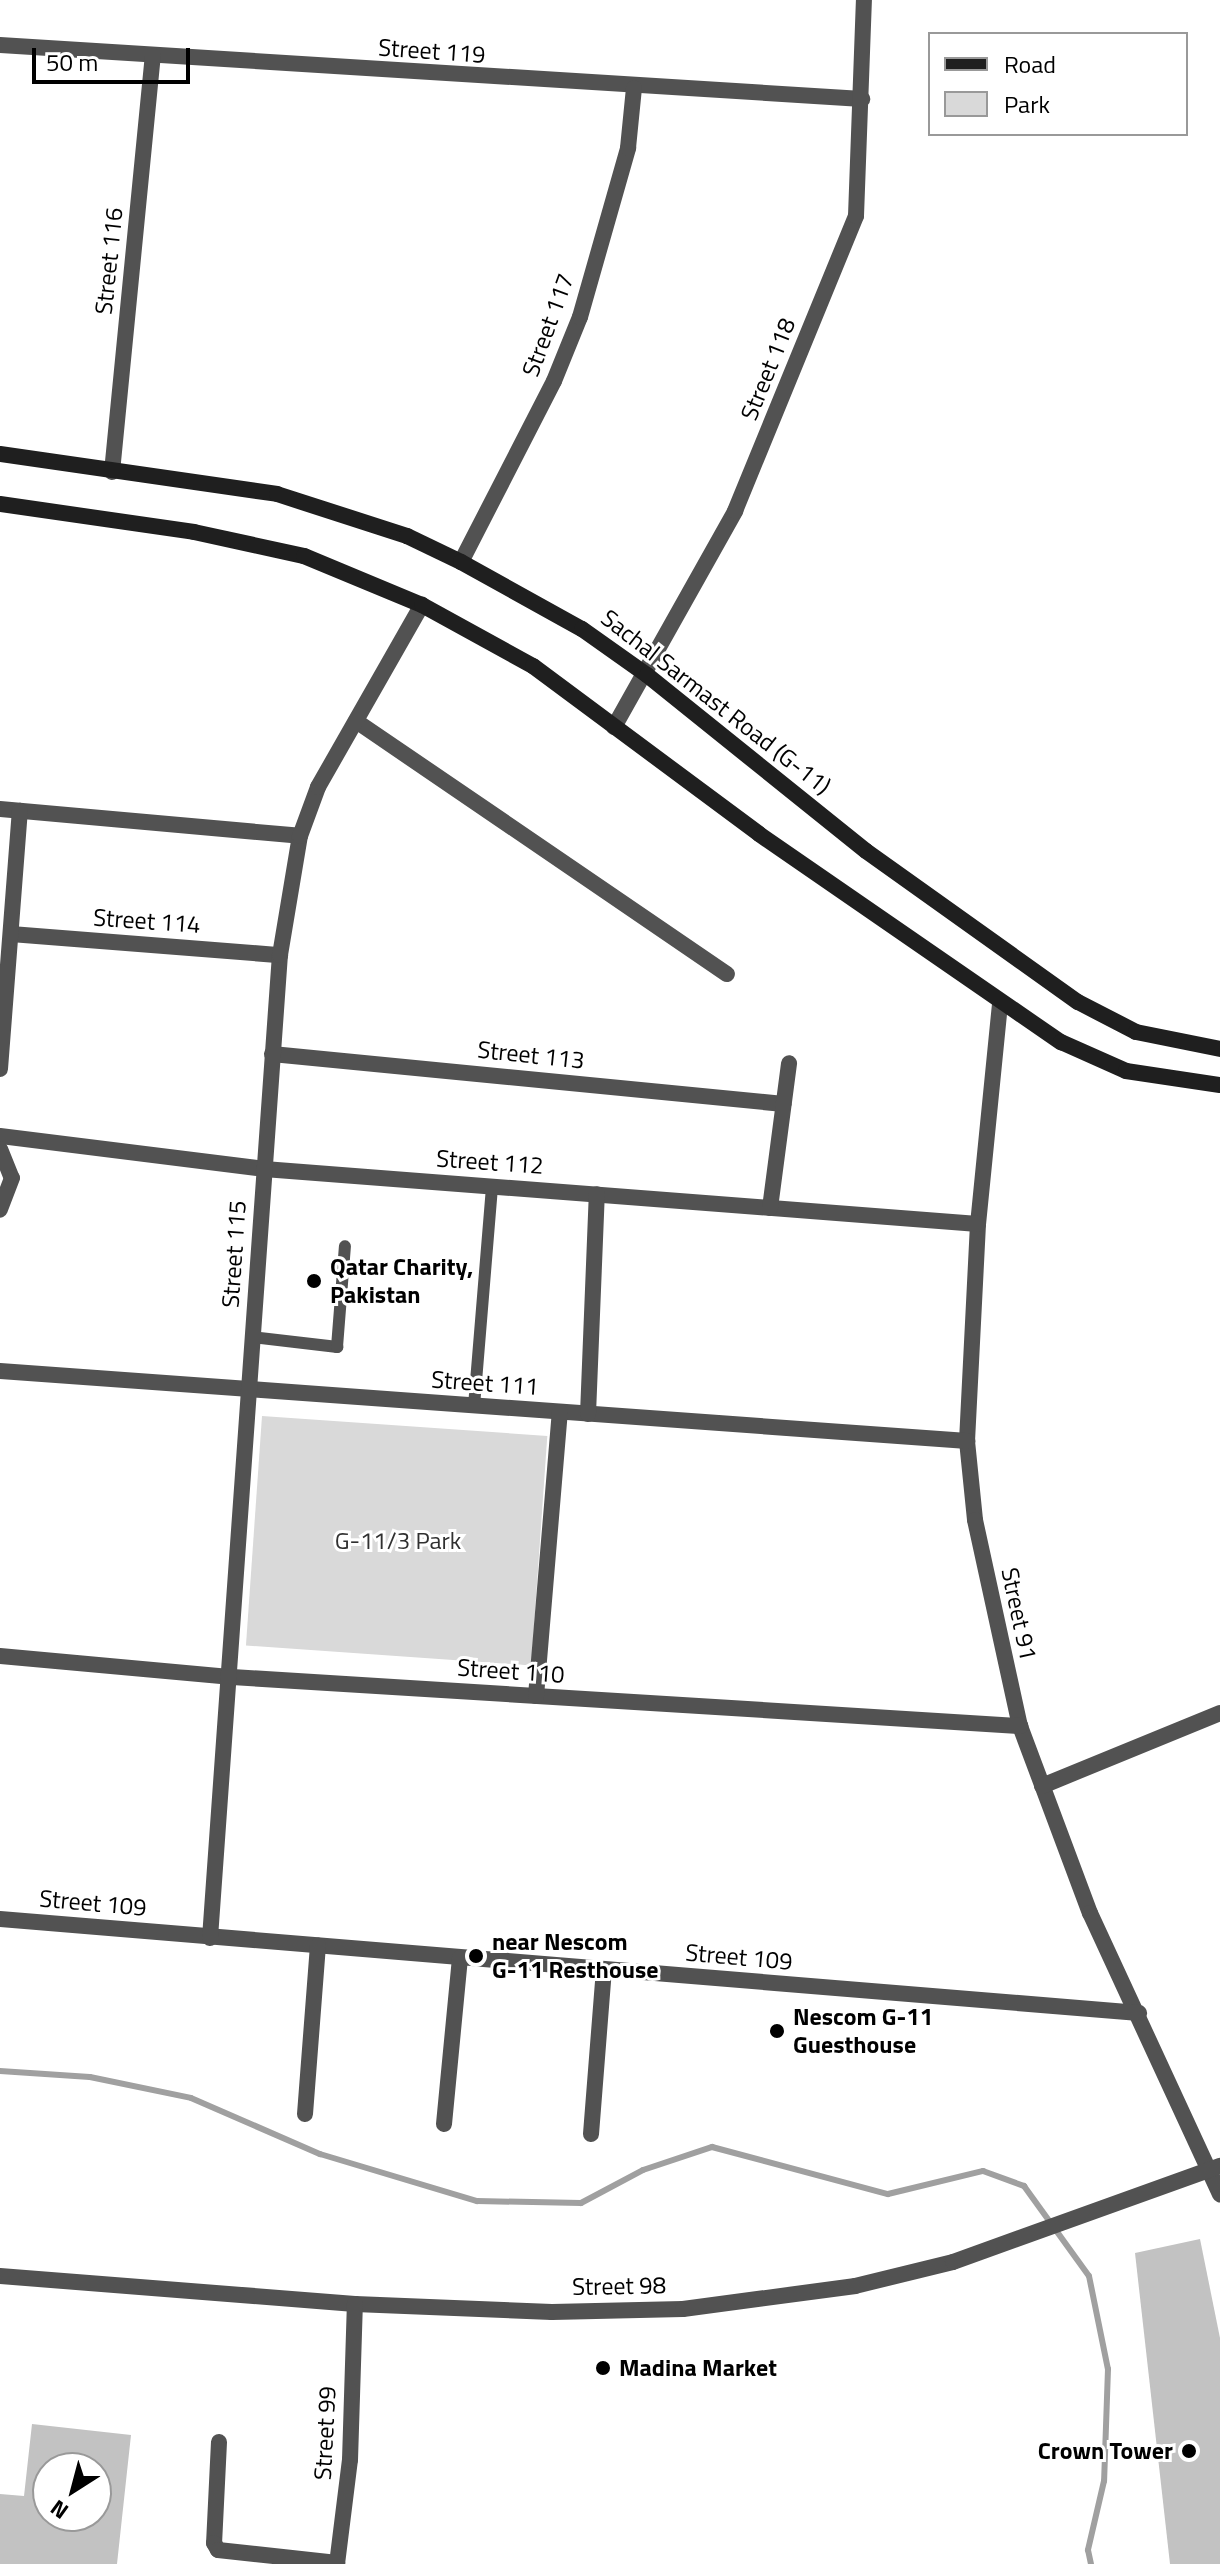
<!DOCTYPE html>
<html>
<head>
<meta charset="utf-8">
<style>
  body { margin:0 }
  #map { position:relative; width:1220px; height:2564px; overflow:hidden; background:#fff; font-family:"Titillium Web",sans-serif }
  div>[style] { position:absolute }
  [style*='--x'] { left:calc(var(--x)*1px); top:calc(var(--y)*1px); width:calc(var(--w)*1px); rotate:calc(var(--a)*1deg) }
  .green>* { inset:0; background:#d9d9d9; transform-origin:0 0 }
  .stream>* { height:6px; margin:-3px; padding:0 3px; transform-origin:3px; border-radius:3px; background:#a0a0a0 }
  .building>* { inset:0; background:#c2c2c2 }
  .lane>* { height:12px; margin:-6px; padding:0 6px; transform-origin:6px; border-radius:6px; background:#525252 }
  .street>* { height:16px; margin:-8px; padding:0 8px; transform-origin:8px; border-radius:8px; background:#525252 }
  .secondary>* { height:16px; margin:-8px; padding:0 8px; transform-origin:8px; border-radius:8px; background:#1f1f1f }
  .dots>* { width:22px; height:22px; translate:-50% -50%; box-sizing:border-box; border:4px solid #fff; border-radius:50% }
  span { translate:-50% -50%; white-space:nowrap; text-align:center; line-height:1.15; -webkit-text-stroke:6px #fff; paint-order:stroke }
  .street-label { font-size:24px; color:#000 }
  .poi-label { font-size:24px; color:#000; font-weight:700 }
  .left { translate:0 -50%; text-align:left }
  .right { translate:-100% -50%; text-align:right }
  .park-label { font-size:24px; color:#303030 }
  .legend { position:absolute; left:928px; top:32px; width:260px; height:104px; box-sizing:border-box; background:#fff; border:2px solid #999; margin:0; padding:10px 14px; list-style:none; font-size:24px; color:#000 }
  .legend li { display:flex; align-items:center; gap:16px; height:40px }
  .legend b { width:40px; border:2px solid #999 }
  .north { position:absolute; left:32px; top:2452px; width:80px; height:80px; box-sizing:border-box; background:#fff; border:2px solid #999; border-radius:50%; rotate:216deg; font-size:22px; font-weight:700; line-height:32px; text-align:center; color:#000 }
  .north::after { content:''; display:block; margin:auto; width:28px; height:36px; background:#000; clip-path:polygon(50% 0,100% 100%,50% 72%,0 100%) }
  .scale { position:absolute; left:32px; top:48px; width:158px; height:36px; box-sizing:border-box; border:4px solid #000; border-top:0; padding-left:10px; font-size:24px; line-height:28px; white-space:nowrap; color:#000; -webkit-text-stroke:6px #fff; paint-order:stroke }
</style>
</head>
<body>
<div id="map">
  <div class="green">
    <div style="left:262px;top:1416px;width:286px;height:230px;rotate:4deg"></div>
  </div>
  <div class="stream">
    <div style="--x:0;--y:2071;--w:90;--a:3.8"></div>
    <div style="--x:90;--y:2077;--w:103;--a:11.7"></div>
    <div style="--x:191;--y:2098;--w:141;--a:23.5"></div>
    <div style="--x:320;--y:2154;--w:164;--a:16.7"></div>
    <div style="--x:477;--y:2201;--w:104;--a:1.1"></div>
    <div style="--x:581;--y:2203;--w:70;--a:-28"></div>
    <div style="--x:643;--y:2170;--w:73;--a:-18.4"></div>
    <div style="--x:712;--y:2147;--w:182;--a:15"></div>
    <div style="--x:888;--y:2194;--w:98;--a:-13.6"></div>
    <div style="--x:983;--y:2171;--w:44;--a:20.1"></div>
    <div style="--x:1024;--y:2186;--w:111;--a:54.2"></div>
    <div style="--x:1089;--y:2276;--w:95;--a:78.5"></div>
    <div style="--x:1108;--y:2369;--w:112;--a:92"></div>
    <div style="--x:1104;--y:2481;--w:71;--a:103.1"></div>
    <div style="--x:1088;--y:2550;--w:14;--a:78"></div>
  </div>
  <div class="building">
    <div style="clip-path:polygon(1200px 2239px,1220px 2338px,1220px 2564px,1170px 2564px,1135px 2253px)"></div>
    <div style="clip-path:polygon(evenodd,32px 2424px,131px 2435px,117px 2564px,0 2564px,0 2494px,24px 2496px,32px 2424px,48px 2468px,96px 2468px,96px 2516px,48px 2516px,48px 2468px)"></div>
  </div>
  <div class="lane">
    <div style="--x:252;--y:1337;--w:86;--a:6.7"></div>
    <div style="--x:337;--y:1347;--w:101;--a:-85.5"></div>
    <div style="--x:474;--y:1406;--w:221;--a:-85.3"></div>
  </div>
  <div class="street">
    <div style="--x:0;--y:45;--w:864;--a:3.58"></div>
    <div style="--x:112;--y:472;--w:418;--a:-84.4"></div>
    <div style="--x:461;--y:562;--w:203;--a:-62.8"></div>
    <div style="--x:554;--y:381;--w:69;--a:-67.9"></div>
    <div style="--x:580;--y:317;--w:176;--a:-74.1"></div>
    <div style="--x:628;--y:148;--w:60;--a:-84.3"></div>
    <div style="--x:356;--y:721;--w:449;--a:34.3"></div>
    <div style="--x:614;--y:727;--w:248;--a:-60.7"></div>
    <div style="--x:735;--y:511;--w:319;--a:-67.7"></div>
    <div style="--x:856;--y:216;--w:216;--a:-87.9"></div>
    <div style="--x:0;--y:809;--w:301;--a:5.1"></div>
    <div style="--x:11;--y:934;--w:270;--a:4.5"></div>
    <div style="--x:1000;--y:1004;--w:221;--a:95.7"></div>
    <div style="--x:978;--y:1224;--w:217;--a:92.9"></div>
    <div style="--x:967;--y:1441;--w:79;--a:84.2"></div>
    <div style="--x:975;--y:1520;--w:211;--a:77.7"></div>
    <div style="--x:1020;--y:1726;--w:200;--a:69.5"></div>
    <div style="--x:1090;--y:1913;--w:310;--a:65.2"></div>
    <div style="--x:272;--y:1054;--w:514;--a:5.58"></div>
    <div style="--x:0;--y:1069;--w:259;--a:-85.6"></div>
    <div style="--x:0;--y:1136;--w:266;--a:7.1"></div>
    <div style="--x:264;--y:1169;--w:716;--a:4.4"></div>
    <div style="--x:0;--y:1149;--w:31;--a:68"></div>
    <div style="--x:12;--y:1178;--w:34;--a:111"></div>
    <div style="--x:770;--y:1208;--w:146;--a:-82.5"></div>
    <div style="--x:0;--y:1371;--w:970;--a:4.14"></div>
    <div style="--x:588;--y:1414;--w:220;--a:-87.7"></div>
    <div style="--x:0;--y:1656;--w:233;--a:5.2"></div>
    <div style="--x:232;--y:1677;--w:790;--a:3.56"></div>
    <div style="--x:536;--y:1696;--w:285;--a:-85.2"></div>
    <div style="--x:1042;--y:1786;--w:192;--a:-22.3"></div>
    <div style="--x:0;--y:1919;--w:1143;--a:4.72"></div>
    <div style="--x:210;--y:1938;--w:985;--a:-85.93"></div>
    <div style="--x:280;--y:955;--w:121;--a:-80.5"></div>
    <div style="--x:300;--y:836;--w:52;--a:-69.8"></div>
    <div style="--x:318;--y:787;--w:210;--a:-60.3"></div>
    <div style="--x:305;--y:2114;--w:169;--a:-85.6"></div>
    <div style="--x:444;--y:2124;--w:167;--a:-84.5"></div>
    <div style="--x:591;--y:2134;--w:165;--a:-85.5"></div>
    <div style="--x:0;--y:2276;--w:356;--a:4.5"></div>
    <div style="--x:355;--y:2304;--w:197;--a:2.3"></div>
    <div style="--x:552;--y:2312;--w:131;--a:-1.3"></div>
    <div style="--x:683;--y:2309;--w:174;--a:-7.6"></div>
    <div style="--x:855;--y:2286;--w:101;--a:-13.8"></div>
    <div style="--x:953;--y:2262;--w:284;--a:-19.8"></div>
    <div style="--x:219;--y:2442;--w:101;--a:92.8"></div>
    <div style="--x:214;--y:2543;--w:8;--a:60"></div>
    <div style="--x:218;--y:2550;--w:120;--a:6.2"></div>
    <div style="--x:337;--y:2564;--w:105;--a:-82.9"></div>
    <div style="--x:350;--y:2460;--w:156;--a:-88.2"></div>
  </div>
  <div class="secondary">
    <div style="--x:0;--y:454;--w:280;--a:8.2"></div>
    <div style="--x:277;--y:494;--w:137;--a:17.9"></div>
    <div style="--x:407;--y:536;--w:60;--a:25.7"></div>
    <div style="--x:461;--y:562;--w:138;--a:29"></div>
    <div style="--x:582;--y:629;--w:80;--a:35.3"></div>
    <div style="--x:647;--y:675;--w:281;--a:38.8"></div>
    <div style="--x:866;--y:851;--w:260;--a:35.5"></div>
    <div style="--x:1078;--y:1002;--w:65;--a:27.3"></div>
    <div style="--x:1136;--y:1032;--w:86;--a:11.4"></div>
    <div style="--x:0;--y:504;--w:196;--a:8.2"></div>
    <div style="--x:194;--y:532;--w:113;--a:12.3"></div>
    <div style="--x:304;--y:556;--w:128;--a:22.6"></div>
    <div style="--x:422;--y:605;--w:127;--a:28.8"></div>
    <div style="--x:533;--y:666;--w:282;--a:36.6"></div>
    <div style="--x:759;--y:834;--w:367;--a:34.6"></div>
    <div style="--x:1061;--y:1042;--w:71;--a:24"></div>
    <div style="--x:1126;--y:1071;--w:95;--a:8.5"></div>
  </div>
  <div class="dots">
    <div style="left:314px;top:1281px;background:#000"></div>
    <div style="left:476px;top:1956px;background:#000"></div>
    <div style="left:777px;top:2031px;background:#000"></div>
    <div style="left:603px;top:2368px;background:#000"></div>
    <div style="left:1189px;top:2451px;background:#000"></div>
  </div>
  <div class="street-label">
    <span style="left:432px;top:51px;rotate:4deg">Street 119</span>
    <span style="left:109px;top:261px;rotate:-84deg">Street 116</span>
    <span style="left:548px;top:325px;rotate:-70deg">Street 117</span>
    <span style="left:768px;top:369px;rotate:-68deg">Street 118</span>
    <span style="left:716px;top:702px;rotate:38deg">Sachal Sarmast Road (G-11)</span>
    <span style="left:147px;top:921px;rotate:4deg">Street 114</span>
    <span style="left:531px;top:1055px;rotate:6deg">Street 113</span>
    <span style="left:490px;top:1162px;rotate:4deg">Street 112</span>
    <span style="left:234px;top:1254px;rotate:-86deg">Street 115</span>
    <span style="left:485px;top:1383px;rotate:4deg">Street 111</span>
    <span style="left:1019px;top:1614px;rotate:78deg">Street 91</span>
    <span style="left:511px;top:1671px;rotate:4deg">Street 110</span>
    <span style="left:93px;top:1903px;rotate:5deg">Street 109</span>
    <span style="left:739px;top:1957px;rotate:5deg">Street 109</span>
    <span style="left:619px;top:2286px;rotate:-1deg">Street 98</span>
    <span style="left:325px;top:2433px;rotate:-87deg">Street 99</span>
  </div>
  <div class="poi-label">
    <span class="left" style="left:330px;top:1281px">Qatar Charity,<br>Pakistan</span>
    <span class="left" style="left:492px;top:1956px">near Nescom<br>G-11 Resthouse</span>
    <span class="left" style="left:793px;top:2031px">Nescom G-11<br>Guesthouse</span>
    <span class="left" style="left:619px;top:2368px">Madina Market</span>
    <span class="right" style="left:1173px;top:2451px">Crown Tower</span>
  </div>
  <div class="park-label">
    <span style="left:398px;top:1541px">G-11/3 Park</span>
  </div>
  <ul class="legend">
  <li><b style="height:10px;background:#1f1f1f"></b>Road</li>
  <li><b style="height:22px;background:#d9d9d9"></b>Park</li>
  </ul>
  <div class="north">N</div>
  <div class="scale">50 m</div>
</div>
</body>
</html>
